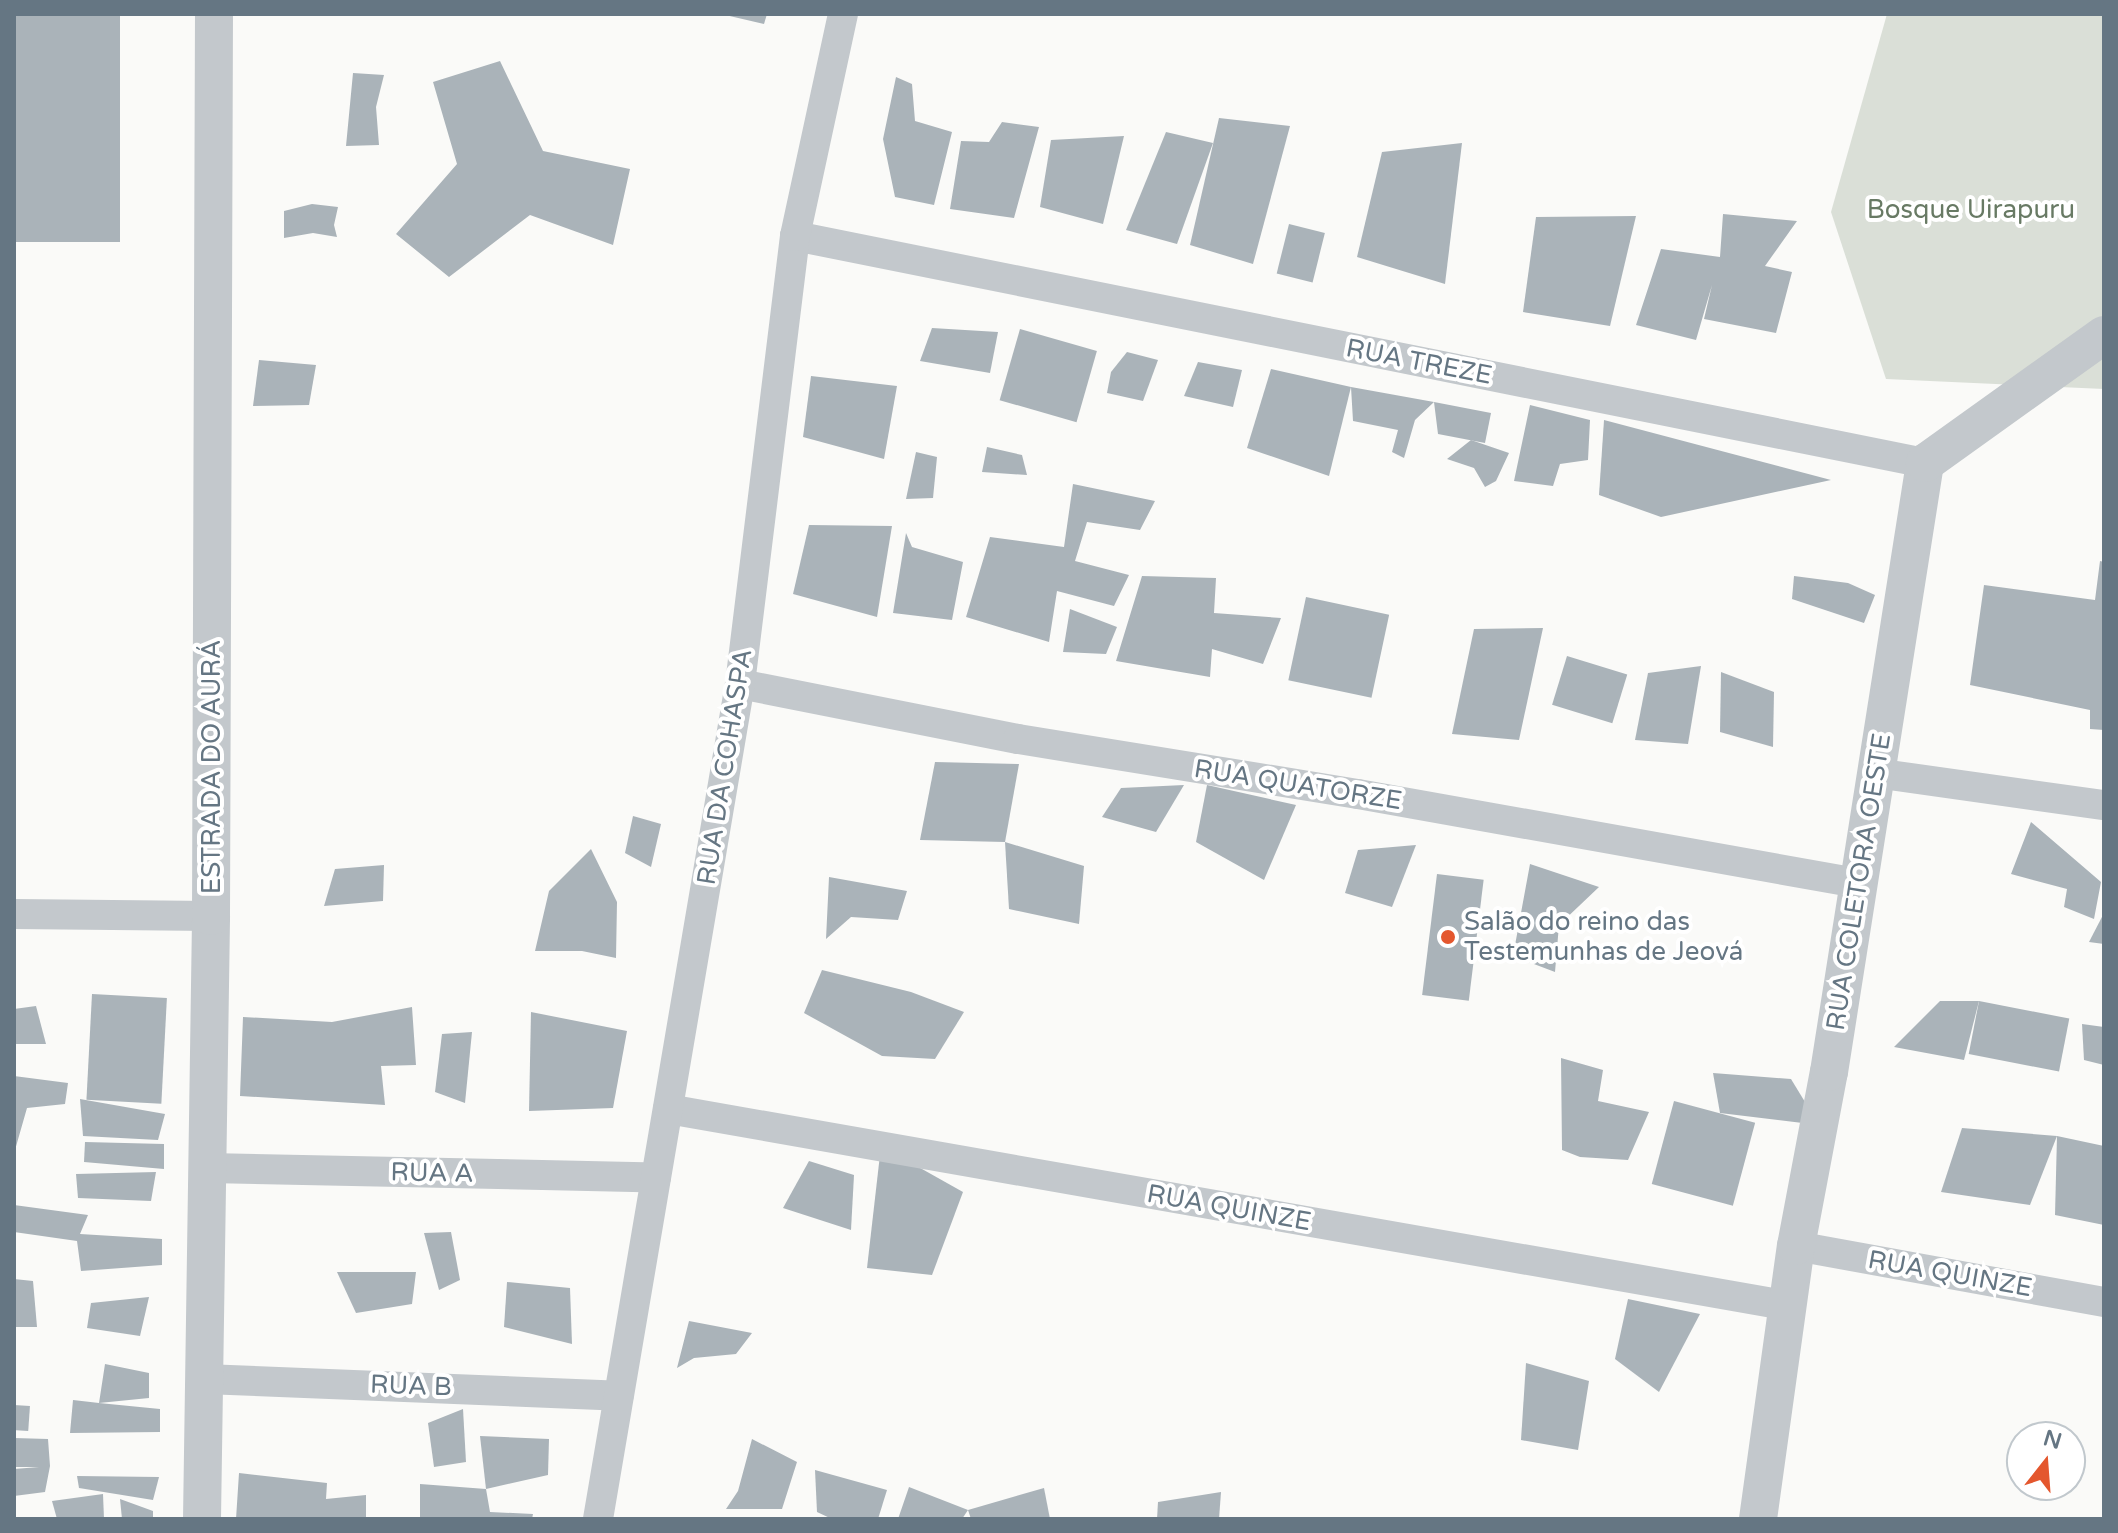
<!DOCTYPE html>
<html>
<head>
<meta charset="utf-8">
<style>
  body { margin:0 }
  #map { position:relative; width:2118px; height:1533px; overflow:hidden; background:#fafaf8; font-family:"Varela Round",sans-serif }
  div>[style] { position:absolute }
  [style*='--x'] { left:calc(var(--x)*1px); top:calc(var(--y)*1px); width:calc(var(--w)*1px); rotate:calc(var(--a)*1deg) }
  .green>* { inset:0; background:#dadfd7 }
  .building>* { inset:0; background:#aab3b9; transform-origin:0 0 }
  .minor>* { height:30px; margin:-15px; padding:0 15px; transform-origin:15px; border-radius:15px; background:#c3c8cc }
  .tertiary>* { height:38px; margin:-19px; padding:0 19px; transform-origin:19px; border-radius:19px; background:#c3c8cc }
  .dots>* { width:22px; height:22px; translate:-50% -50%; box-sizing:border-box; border:4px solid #fff; border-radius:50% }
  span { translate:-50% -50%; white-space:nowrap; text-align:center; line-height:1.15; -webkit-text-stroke:8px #fff; paint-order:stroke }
  .park-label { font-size:26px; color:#687a64 }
  .street-label { font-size:26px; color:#657683 }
  .poi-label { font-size:26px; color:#657683 }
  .left { translate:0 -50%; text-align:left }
  .frame { position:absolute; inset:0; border:16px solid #657683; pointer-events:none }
  .north { position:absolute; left:2006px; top:1421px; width:80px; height:80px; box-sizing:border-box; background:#fff; border:2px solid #c1c8cd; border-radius:50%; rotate:17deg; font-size:22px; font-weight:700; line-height:32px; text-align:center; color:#657683 }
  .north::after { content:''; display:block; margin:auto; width:28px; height:36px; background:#e4572e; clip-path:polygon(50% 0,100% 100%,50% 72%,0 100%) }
</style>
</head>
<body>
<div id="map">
  <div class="green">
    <div style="clip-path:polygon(1887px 14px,2104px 14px,2104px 389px,1886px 379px,1831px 212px)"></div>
  </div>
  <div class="building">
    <div style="left:14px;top:14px;width:106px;height:228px"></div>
    <div style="clip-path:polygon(721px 14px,767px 14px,764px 24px)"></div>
    <div style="clip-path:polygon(500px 61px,543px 151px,630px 169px,613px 245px,530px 215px,449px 277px,396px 234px,457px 164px,433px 82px)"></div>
    <div style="clip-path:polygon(353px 73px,384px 75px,376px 107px,379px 145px,346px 146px)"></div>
    <div style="clip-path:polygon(896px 77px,912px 84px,915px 121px,952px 132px,934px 205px,895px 197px,883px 139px)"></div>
    <div style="clip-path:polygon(1219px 118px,1290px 126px,1253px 264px,1190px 245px)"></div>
    <div style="clip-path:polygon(1002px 122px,1039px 127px,1014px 218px,950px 209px,961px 141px,989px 142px)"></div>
    <div style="clip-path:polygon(1166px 132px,1213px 143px,1177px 244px,1126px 230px)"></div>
    <div style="clip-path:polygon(1124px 136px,1103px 224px,1040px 207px,1051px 140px)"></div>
    <div style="clip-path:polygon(1462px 143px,1445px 284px,1357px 257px,1382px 152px)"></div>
    <div style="clip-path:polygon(312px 204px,338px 207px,334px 225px,337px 237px,313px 233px,284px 238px,284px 211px)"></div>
    <div style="clip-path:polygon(1723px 214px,1797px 221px,1765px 266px,1792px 272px,1776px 333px,1704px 319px,1712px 285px,1696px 340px,1636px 325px,1661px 249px,1720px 257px)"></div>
    <div style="clip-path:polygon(1636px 216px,1610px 326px,1523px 312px,1536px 217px)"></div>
    <div style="left:1289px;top:224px;width:37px;height:51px;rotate:14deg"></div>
    <div style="clip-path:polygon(932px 328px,998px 332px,990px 373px,920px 361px)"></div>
    <div style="left:1020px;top:329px;width:80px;height:74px;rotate:16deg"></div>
    <div style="clip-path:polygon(1127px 352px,1158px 360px,1143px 401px,1107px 393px,1111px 372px)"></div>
    <div style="clip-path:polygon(259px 360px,316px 365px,309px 405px,253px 406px)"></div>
    <div style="clip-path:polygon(1198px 362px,1242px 370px,1233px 407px,1184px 396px)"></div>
    <div style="clip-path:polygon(1271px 369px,1351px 387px,1329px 476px,1247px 448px)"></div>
    <div style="clip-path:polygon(811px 376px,897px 386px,884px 459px,803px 437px)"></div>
    <div style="clip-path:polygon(1351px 387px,1434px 402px,1415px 420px,1404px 458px,1392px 452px,1398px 430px,1353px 421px)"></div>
    <div style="clip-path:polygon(1434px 402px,1491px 413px,1485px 443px,1438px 434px)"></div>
    <div style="clip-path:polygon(1530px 405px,1590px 420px,1588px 460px,1560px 464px,1553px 486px,1514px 481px)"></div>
    <div style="clip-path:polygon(1604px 420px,1831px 480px,1661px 517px,1599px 495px)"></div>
    <div style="clip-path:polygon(1471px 440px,1509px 453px,1496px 481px,1485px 487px,1474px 468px,1447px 459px)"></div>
    <div style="clip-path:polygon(987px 447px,1022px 455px,1027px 475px,982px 472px)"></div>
    <div style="clip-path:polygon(916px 452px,937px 457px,933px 498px,906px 499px)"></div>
    <div style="clip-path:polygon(1073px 484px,1155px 501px,1140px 530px,1087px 522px,1075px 561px,1129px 575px,1114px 606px,1057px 591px,1049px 642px,966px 617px,990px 537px,1064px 547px)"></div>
    <div style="clip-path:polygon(809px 525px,892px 526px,877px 617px,793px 594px)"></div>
    <div style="clip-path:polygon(906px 533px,912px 547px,963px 562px,952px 620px,893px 613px)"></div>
    <div style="clip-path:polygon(2100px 561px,2104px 562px,2104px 730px,2090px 729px,2090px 710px,1970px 685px,1984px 585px,2095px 600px)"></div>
    <div style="clip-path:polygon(1142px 576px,1216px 578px,1214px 613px,1281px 618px,1263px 664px,1212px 649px,1210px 677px,1116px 661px)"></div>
    <div style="clip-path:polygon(1794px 576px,1848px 583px,1875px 595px,1864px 623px,1792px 599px)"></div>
    <div style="left:1306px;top:597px;width:85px;height:85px;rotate:12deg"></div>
    <div style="clip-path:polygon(1070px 609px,1117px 627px,1106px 654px,1063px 652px)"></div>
    <div style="clip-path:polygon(1543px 628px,1519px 740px,1452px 734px,1474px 629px)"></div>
    <div style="left:1567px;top:656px;width:63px;height:51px;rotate:17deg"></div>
    <div style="clip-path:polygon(1701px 666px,1688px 744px,1635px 740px,1648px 673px)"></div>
    <div style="clip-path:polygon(1721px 672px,1774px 692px,1773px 747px,1720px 732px)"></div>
    <div style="clip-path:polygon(935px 762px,1019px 764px,1005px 842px,920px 840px)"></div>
    <div style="clip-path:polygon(1184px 785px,1156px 832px,1102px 817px,1121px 788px)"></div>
    <div style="clip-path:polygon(1207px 785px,1296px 805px,1264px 880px,1196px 842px)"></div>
    <div style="clip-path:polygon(633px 816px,661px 824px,651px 867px,625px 853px)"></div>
    <div style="clip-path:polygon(2031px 822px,2101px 882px,2094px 919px,2064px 907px,2067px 889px,2011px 874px)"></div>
    <div style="clip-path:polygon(1005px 842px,1084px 866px,1079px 924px,1009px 909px)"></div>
    <div style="clip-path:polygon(1416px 845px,1392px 907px,1345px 893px,1358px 850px)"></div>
    <div style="clip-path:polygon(591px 849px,617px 902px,616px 958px,582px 951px,535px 951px,549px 891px)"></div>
    <div style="clip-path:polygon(1530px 864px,1599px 887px,1559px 925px,1555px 972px,1513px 956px)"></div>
    <div style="clip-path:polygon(384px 865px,383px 901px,324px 906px,335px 869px)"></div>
    <div style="left:1437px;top:874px;width:47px;height:122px;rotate:7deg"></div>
    <div style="clip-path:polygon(829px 877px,907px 891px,898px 920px,851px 917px,826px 939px)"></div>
    <div style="clip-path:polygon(2104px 913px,2104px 944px,2089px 942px)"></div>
    <div style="clip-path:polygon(822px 970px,911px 992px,964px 1012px,935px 1059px,882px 1056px,804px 1013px)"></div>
    <div style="left:92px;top:994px;width:75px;height:106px;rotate:3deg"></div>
    <div style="clip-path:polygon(1940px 1001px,1979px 1001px,1964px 1060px,1894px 1047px)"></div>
    <div style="left:1979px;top:1001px;width:92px;height:54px;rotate:11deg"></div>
    <div style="clip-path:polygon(36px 1006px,46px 1044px,14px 1044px,14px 1009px)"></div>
    <div style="clip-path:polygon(412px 1007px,416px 1065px,381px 1066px,385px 1105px,240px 1096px,243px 1017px,332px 1022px)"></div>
    <div style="clip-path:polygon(531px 1012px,627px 1031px,613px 1108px,529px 1111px)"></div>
    <div style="clip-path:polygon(2082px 1024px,2104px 1027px,2104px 1065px,2084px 1060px)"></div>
    <div style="clip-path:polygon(472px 1032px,465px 1103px,435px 1092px,442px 1034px)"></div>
    <div style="clip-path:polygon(1561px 1058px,1603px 1070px,1598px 1101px,1649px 1112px,1628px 1160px,1580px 1157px,1562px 1150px)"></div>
    <div style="clip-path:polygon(1713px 1073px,1791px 1079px,1819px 1125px,1720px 1113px)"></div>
    <div style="clip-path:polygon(14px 1076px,68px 1083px,65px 1104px,27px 1108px,15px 1150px)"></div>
    <div style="clip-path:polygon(80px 1099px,165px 1114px,158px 1140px,83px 1136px)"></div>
    <div style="left:1674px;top:1101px;width:84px;height:86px;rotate:15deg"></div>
    <div style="clip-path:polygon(1962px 1128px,2057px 1136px,2030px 1205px,1941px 1192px)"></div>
    <div style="clip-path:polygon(2057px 1136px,2104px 1146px,2104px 1225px,2055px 1215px)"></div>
    <div style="clip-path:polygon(85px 1142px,164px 1144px,164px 1169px,84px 1162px)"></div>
    <div style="clip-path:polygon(881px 1146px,963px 1192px,932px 1275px,867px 1268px)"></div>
    <div style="clip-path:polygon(809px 1161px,854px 1175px,851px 1230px,783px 1208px)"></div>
    <div style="clip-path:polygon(156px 1172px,151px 1201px,78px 1198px,76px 1174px)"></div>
    <div style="clip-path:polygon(14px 1205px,88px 1215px,80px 1234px,162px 1239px,162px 1265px,81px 1271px,77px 1241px,14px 1232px)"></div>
    <div style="clip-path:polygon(451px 1232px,460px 1280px,439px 1290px,424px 1233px)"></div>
    <div style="clip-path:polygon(337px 1272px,416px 1272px,412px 1304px,356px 1313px)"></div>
    <div style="clip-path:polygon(14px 1279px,33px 1281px,37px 1327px,14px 1327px)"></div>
    <div style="clip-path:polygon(507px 1282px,570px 1288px,572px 1344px,504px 1327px)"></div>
    <div style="clip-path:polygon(149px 1297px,140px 1336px,87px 1328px,91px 1303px)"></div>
    <div style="clip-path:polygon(1628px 1299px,1700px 1314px,1659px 1392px,1615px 1359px)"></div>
    <div style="clip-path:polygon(689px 1321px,752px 1333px,736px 1354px,694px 1358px,677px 1368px)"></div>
    <div style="clip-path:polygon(1526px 1363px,1589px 1381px,1578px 1450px,1521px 1440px)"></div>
    <div style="clip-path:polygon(105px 1364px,149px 1373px,149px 1398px,99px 1403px,160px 1409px,160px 1432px,70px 1433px,73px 1400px,99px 1403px)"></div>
    <div style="left:14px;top:1405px;width:16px;height:25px;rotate:4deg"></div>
    <div style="clip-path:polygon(463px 1409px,466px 1462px,434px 1467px,428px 1423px)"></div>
    <div style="clip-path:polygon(480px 1436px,549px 1439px,548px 1475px,486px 1489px)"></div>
    <div style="clip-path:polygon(14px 1438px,48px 1439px,50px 1466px,45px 1492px,14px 1496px,14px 1469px,39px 1467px,14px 1467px)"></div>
    <div style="clip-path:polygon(752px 1439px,797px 1462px,782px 1509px,726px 1509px,738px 1491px)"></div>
    <div style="clip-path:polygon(815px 1470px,887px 1490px,878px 1519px,832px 1519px,817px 1512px)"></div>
    <div style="clip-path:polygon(239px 1473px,327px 1483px,326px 1499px,366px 1495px,366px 1519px,236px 1519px)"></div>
    <div style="clip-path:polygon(77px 1476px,159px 1477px,153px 1500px,79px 1488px)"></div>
    <div style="clip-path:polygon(420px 1484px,486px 1489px,490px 1512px,533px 1514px,532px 1519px,420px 1519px)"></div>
    <div style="clip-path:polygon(909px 1487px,968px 1510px,962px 1519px,898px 1519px)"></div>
    <div style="clip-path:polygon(1044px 1488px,1050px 1519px,971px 1519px,968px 1510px)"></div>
    <div style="clip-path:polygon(1221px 1492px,1219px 1519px,1157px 1519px,1158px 1502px)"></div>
    <div style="clip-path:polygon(103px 1494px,104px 1519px,57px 1519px,52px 1501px)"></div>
    <div style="clip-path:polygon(120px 1499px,153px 1511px,153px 1519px,122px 1519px)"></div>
  </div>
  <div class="minor">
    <div style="--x:795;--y:236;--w:1153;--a:11.36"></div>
    <div style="--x:740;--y:684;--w:283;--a:11.2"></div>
    <div style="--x:1018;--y:739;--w:344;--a:9.2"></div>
    <div style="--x:1358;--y:794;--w:507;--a:10.11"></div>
    <div style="--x:1875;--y:773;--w:231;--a:8"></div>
    <div style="--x:14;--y:914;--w:197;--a:0.6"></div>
    <div style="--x:668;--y:1109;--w:1139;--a:9.96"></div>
    <div style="--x:208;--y:1168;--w:448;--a:1.2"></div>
    <div style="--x:1796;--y:1246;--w:313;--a:10.3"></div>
    <div style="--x:204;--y:1379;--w:415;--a:2.3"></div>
    <div style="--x:598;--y:1519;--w:847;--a:-80.35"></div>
    <div style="--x:740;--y:684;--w:451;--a:-83"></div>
    <div style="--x:795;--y:236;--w:227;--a:-77.8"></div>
  </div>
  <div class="tertiary">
    <div style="--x:202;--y:1519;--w:603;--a:-89.14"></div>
    <div style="--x:211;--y:916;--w:902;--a:-89.81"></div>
    <div style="--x:1758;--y:1519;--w:276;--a:-82.1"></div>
    <div style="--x:1796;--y:1246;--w:177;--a:-79.3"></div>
    <div style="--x:1829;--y:1072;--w:617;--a:-81.04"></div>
    <div style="--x:1925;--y:463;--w:220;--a:-35.6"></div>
  </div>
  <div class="dots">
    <div style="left:1448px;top:937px;background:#e4572e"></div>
  </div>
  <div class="park-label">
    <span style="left:1971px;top:210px">Bosque Uirapuru</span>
  </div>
  <div class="street-label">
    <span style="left:1419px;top:362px;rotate:11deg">RUA TREZE</span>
    <span style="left:212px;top:767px;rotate:-90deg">ESTRADA DO AURÁ</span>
    <span style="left:725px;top:767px;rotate:-81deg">RUA DA COHASPA</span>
    <span style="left:1298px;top:785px;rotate:9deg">RUA QUATORZE</span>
    <span style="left:1859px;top:882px;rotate:-81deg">RUA COLETORA OESTE</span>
    <span style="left:432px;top:1173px;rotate:1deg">RUA A</span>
    <span style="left:1229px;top:1208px;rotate:10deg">RUA QUINZE</span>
    <span style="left:1950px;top:1274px;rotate:10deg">RUA QUINZE</span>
    <span style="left:411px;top:1386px;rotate:2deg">RUA B</span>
  </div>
  <div class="poi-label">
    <span class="left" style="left:1464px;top:937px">Salão do reino das<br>Testemunhas de Jeová</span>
  </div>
  <div class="frame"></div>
  <div class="north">N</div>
</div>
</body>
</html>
